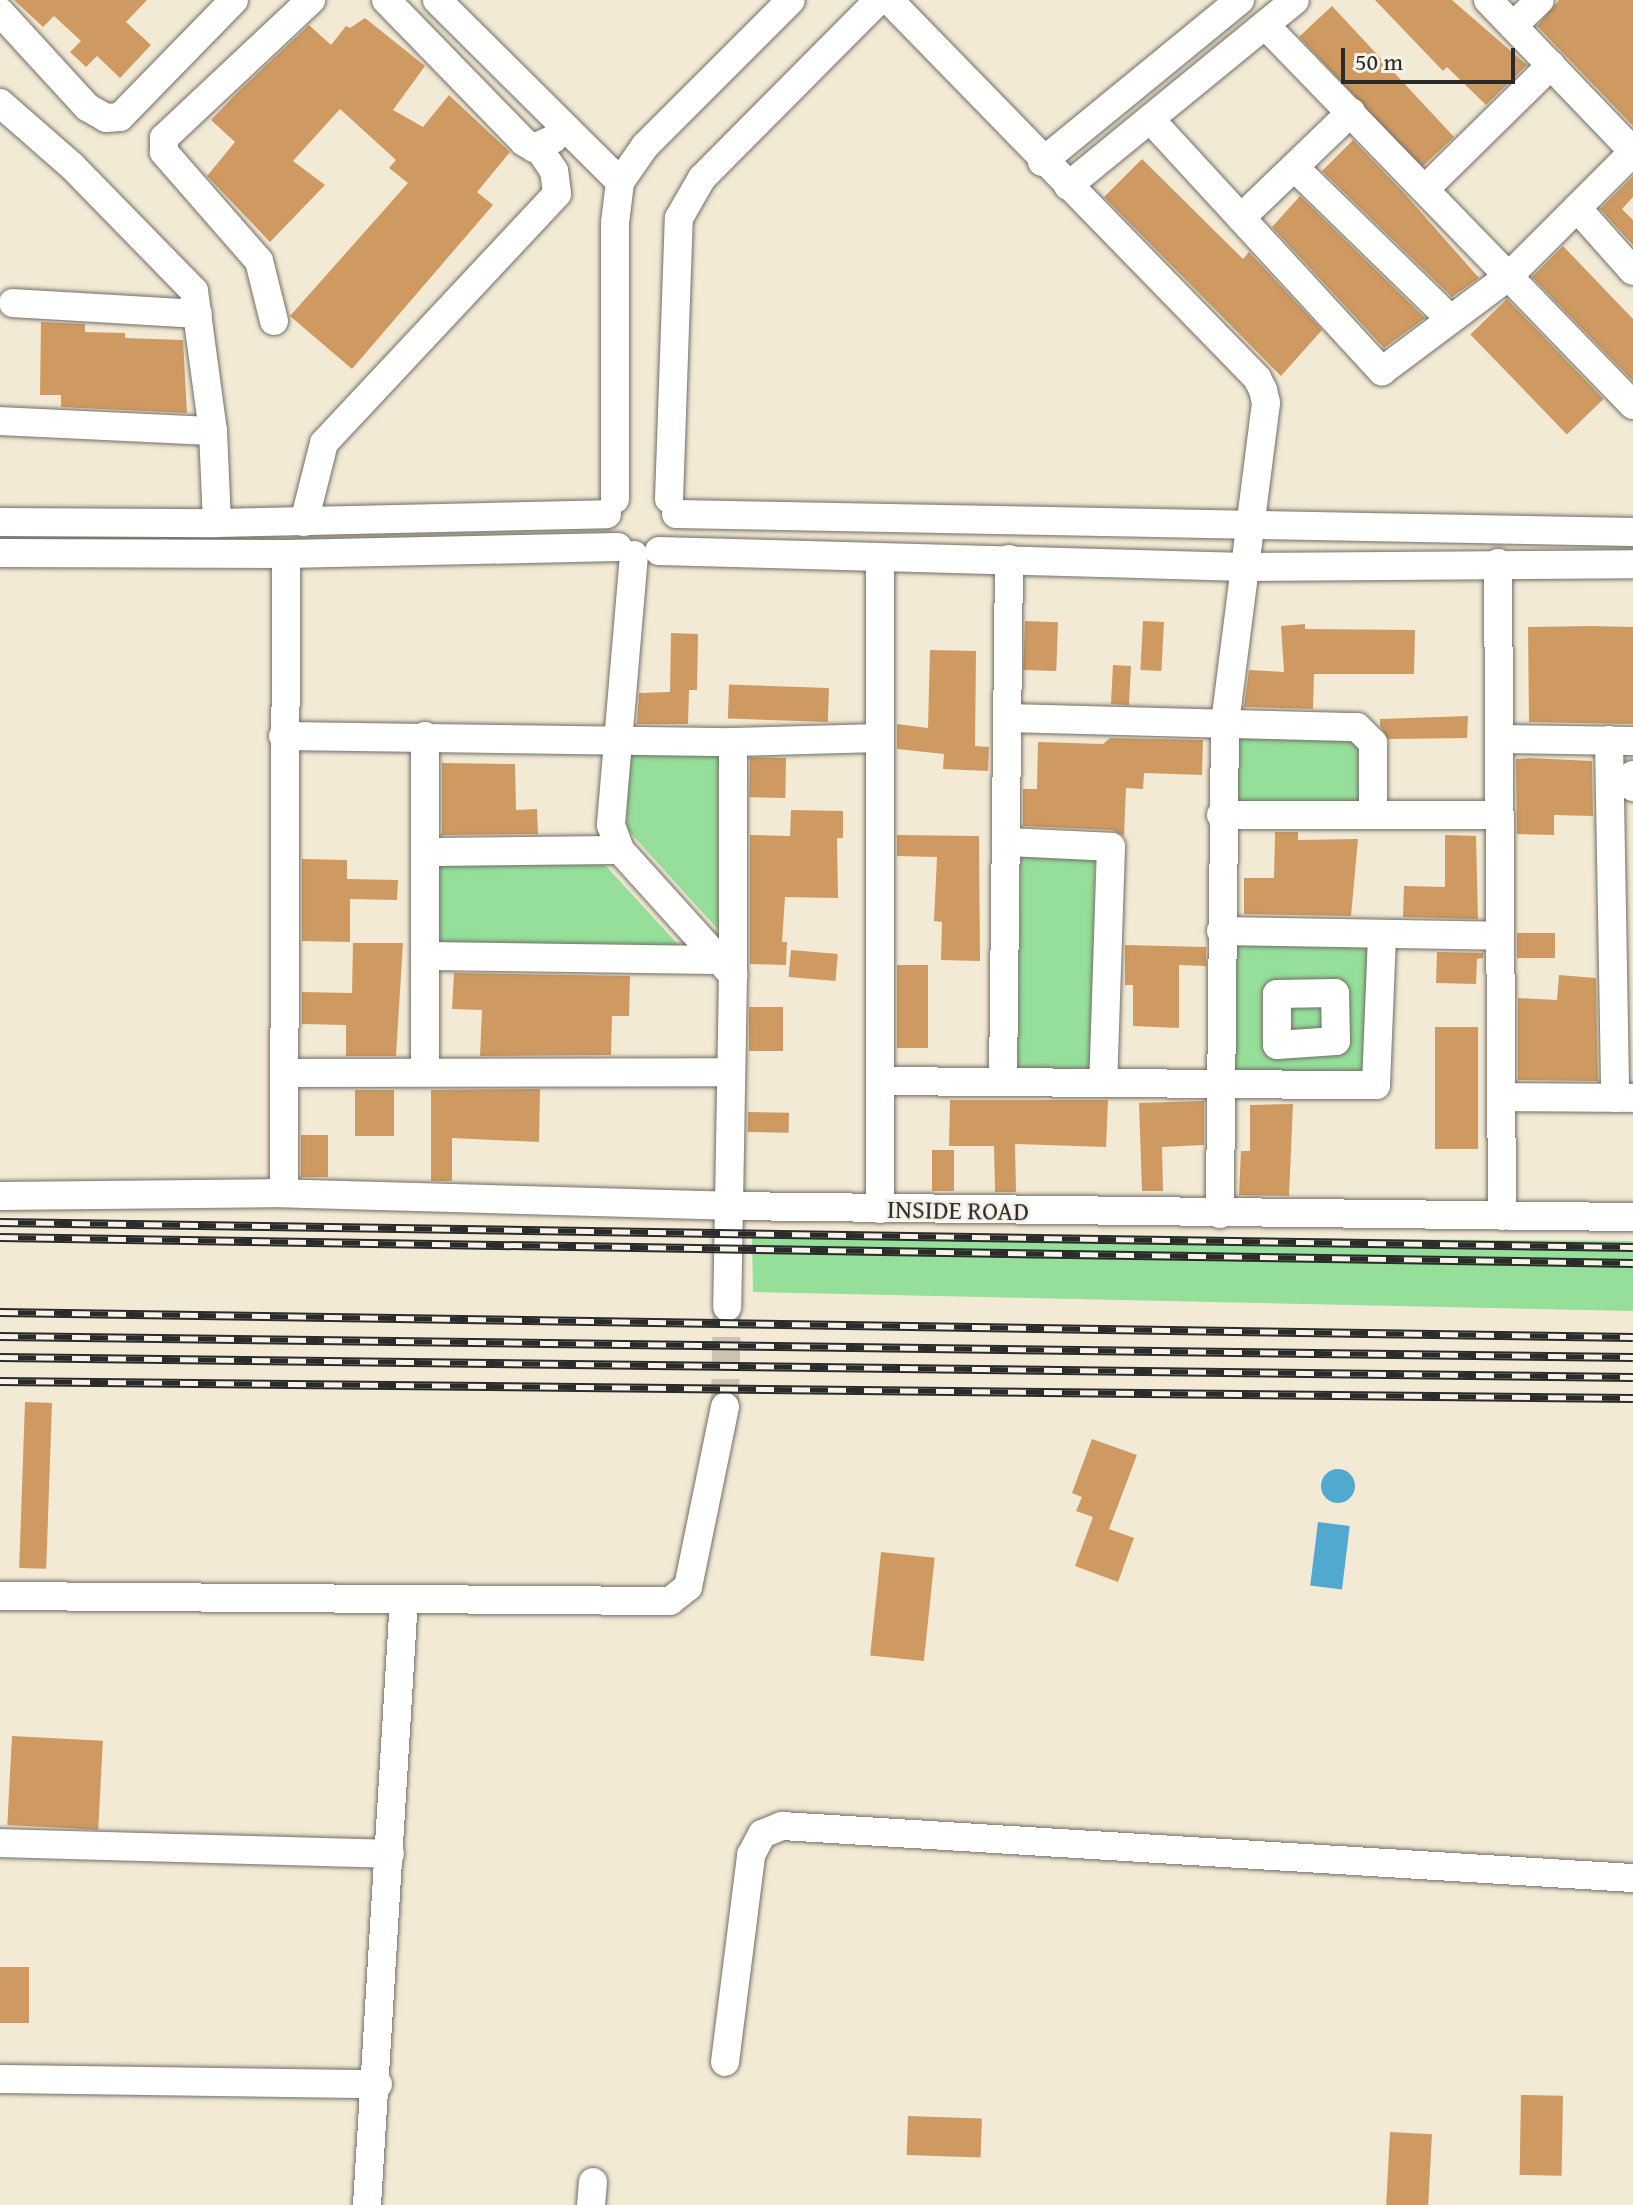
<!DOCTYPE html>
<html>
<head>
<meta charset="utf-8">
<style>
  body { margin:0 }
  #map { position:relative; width:1633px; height:2205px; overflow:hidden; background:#f3ead5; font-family:"Gentium Book Plus",serif }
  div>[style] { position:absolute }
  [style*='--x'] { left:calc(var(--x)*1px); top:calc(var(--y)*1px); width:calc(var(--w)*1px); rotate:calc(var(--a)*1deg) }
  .green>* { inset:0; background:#95df9a; transform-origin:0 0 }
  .water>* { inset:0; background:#52a9cf; transform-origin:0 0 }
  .round { border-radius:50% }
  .building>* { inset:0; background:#cf9a61; transform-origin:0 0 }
  .minor-tunnel>* { height:28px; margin-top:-14px; transform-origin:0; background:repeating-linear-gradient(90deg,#cbc4b3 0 28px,transparent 0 42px) }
  .roads { filter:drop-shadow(0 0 2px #716e66) drop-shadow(0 0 2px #716e66) }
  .minor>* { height:28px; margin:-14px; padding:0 14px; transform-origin:14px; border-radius:14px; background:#fff }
  .rail>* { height:9px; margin-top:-4.5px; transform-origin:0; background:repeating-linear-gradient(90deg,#f7f3e8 0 18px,#2b2b2b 0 36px); box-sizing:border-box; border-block:2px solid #2b2b2b }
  span { translate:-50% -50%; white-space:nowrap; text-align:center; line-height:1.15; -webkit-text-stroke:6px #f7f3e8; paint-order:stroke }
  .street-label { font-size:26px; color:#2b2b2b }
  .scale { position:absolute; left:1341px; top:48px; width:174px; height:36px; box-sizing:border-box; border:4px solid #2b2b2b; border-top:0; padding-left:10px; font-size:24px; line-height:28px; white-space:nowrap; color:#2b2b2b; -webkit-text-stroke:6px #f7f3e8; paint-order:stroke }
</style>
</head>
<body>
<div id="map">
  <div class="green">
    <div style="left:1233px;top:727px;width:131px;height:77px;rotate:1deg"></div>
    <div style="clip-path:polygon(722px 749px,723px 935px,627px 829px,628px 750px)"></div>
    <div style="left:1021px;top:850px;width:74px;height:229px;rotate:1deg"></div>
    <div style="clip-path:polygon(439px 862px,605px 865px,684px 951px,438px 946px)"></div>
    <div style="left:1234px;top:945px;width:138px;height:132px;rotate:1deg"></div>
    <div style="clip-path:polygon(752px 1234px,1633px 1241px,1633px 1311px,753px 1292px)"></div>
  </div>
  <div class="water">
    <div class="round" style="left:1321px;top:1469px;width:34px;height:34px"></div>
    <div style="left:1318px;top:1522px;width:32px;height:64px;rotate:7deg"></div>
  </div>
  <div class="building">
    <div style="clip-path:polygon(14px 0,147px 0,126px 22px,151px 45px,120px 78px,97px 56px,86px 67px,70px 52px,81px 41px,54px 16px,43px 27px)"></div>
    <div style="clip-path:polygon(1375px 0,1452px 0,1527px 65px,1486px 105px,1447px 67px,1443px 71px)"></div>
    <div style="clip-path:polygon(1559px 0,1633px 0,1633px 126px,1537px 26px)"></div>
    <div style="left:1332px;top:6px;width:179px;height:45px;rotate:47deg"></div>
    <div style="clip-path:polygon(365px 18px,425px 66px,393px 110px,423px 127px,449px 95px,510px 152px,477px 192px,493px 205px,352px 369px,290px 316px,408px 183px,389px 168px,396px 160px,340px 109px,293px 161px,325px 185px,270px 242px,207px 176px,235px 142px,211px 120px,239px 91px,309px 25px,331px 45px,346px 26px,350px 28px)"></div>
    <div style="clip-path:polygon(1353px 140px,1404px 193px,1479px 278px,1452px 297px,1322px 171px)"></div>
    <div style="clip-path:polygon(1142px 159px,1243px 259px,1249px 252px,1322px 330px,1281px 376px,1104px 197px)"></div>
    <div style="clip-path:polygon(1633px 176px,1633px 197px,1622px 209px,1633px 220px,1633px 245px,1600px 209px)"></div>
    <div style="clip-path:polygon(1300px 196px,1425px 318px,1384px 348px,1272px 227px)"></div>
    <div style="clip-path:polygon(1563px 246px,1633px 319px,1633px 381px,1532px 277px)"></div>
    <div style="left:1507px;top:299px;width:139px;height:51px;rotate:46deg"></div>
    <div style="clip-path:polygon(41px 322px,85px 324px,85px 332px,125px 333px,125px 338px,183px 340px,187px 413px,61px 407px,61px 395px,40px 395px)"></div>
    <div style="left:1025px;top:621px;width:33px;height:49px;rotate:2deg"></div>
    <div style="left:1143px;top:621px;width:21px;height:49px;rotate:3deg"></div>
    <div style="clip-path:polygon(1305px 624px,1305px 629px,1415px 630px,1414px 674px,1314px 674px,1313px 709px,1244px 707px,1249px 670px,1284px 672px,1281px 626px)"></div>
    <div style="clip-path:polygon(1591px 626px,1633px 627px,1633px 724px,1529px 722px,1528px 627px)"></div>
    <div style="clip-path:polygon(671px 633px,698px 634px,697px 690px,689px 690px,688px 724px,637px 724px,639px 693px,670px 692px)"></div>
    <div style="clip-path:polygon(930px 650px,976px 651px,975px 746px,989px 747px,988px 771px,943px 769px,944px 754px,897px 749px,897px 724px,928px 728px)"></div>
    <div style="left:1113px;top:665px;width:18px;height:39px;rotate:3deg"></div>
    <div style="left:829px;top:688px;width:34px;height:100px;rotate:92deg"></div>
    <div style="clip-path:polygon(1468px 716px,1467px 738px,1388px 739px,1380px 726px,1380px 719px)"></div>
    <div style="clip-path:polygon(1110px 738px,1203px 740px,1202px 775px,1144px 773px,1143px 789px,1126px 788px,1124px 836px,1112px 830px,1023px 826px,1023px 789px,1037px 789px,1038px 742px,1103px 744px)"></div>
    <div style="left:786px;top:758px;width:40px;height:36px;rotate:91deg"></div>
    <div style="clip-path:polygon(1529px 758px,1592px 761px,1593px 816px,1554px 815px,1554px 835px,1517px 834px,1516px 759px)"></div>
    <div style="clip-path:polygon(442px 763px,515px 764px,516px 810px,537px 809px,538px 834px,442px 835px)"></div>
    <div style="clip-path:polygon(791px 810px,843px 811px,843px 838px,837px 838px,838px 898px,785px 897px,782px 942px,787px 942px,786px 965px,750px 964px,750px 835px,790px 836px)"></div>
    <div style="clip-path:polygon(1275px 832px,1298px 832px,1298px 840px,1358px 839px,1351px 916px,1244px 914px,1244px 878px,1274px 878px)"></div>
    <div style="clip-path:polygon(897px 835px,979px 836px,980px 961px,941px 960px,942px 922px,934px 921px,937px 857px,897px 856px)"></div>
    <div style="clip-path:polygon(1445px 835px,1476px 836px,1478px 919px,1403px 917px,1404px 886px,1445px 887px)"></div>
    <div style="clip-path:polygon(302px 859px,347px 860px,347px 879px,398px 880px,397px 900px,350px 899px,350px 942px,302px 941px)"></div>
    <div style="left:1517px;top:933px;width:38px;height:25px"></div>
    <div style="clip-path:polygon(353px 943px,403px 943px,396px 1056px,346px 1056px,346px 1025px,302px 1024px,302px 992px,352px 993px)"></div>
    <div style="clip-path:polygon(1125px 945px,1206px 947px,1206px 966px,1179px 965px,1179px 1028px,1133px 1026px,1133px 985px,1125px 985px)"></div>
    <div style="left:791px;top:950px;width:47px;height:27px;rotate:5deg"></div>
    <div style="clip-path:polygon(1437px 952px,1483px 953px,1483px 958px,1477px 959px,1476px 984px,1436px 983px)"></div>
    <div style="left:897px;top:965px;width:31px;height:83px"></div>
    <div style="clip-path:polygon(454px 973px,630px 976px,629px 1016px,612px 1016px,611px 1055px,480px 1056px,482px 1010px,452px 1009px)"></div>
    <div style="clip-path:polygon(1559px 975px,1596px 978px,1598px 1081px,1518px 1080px,1518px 998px,1557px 1000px)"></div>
    <div style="left:749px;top:1007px;width:34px;height:44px"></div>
    <div style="left:1435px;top:1027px;width:43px;height:122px"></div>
    <div style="clip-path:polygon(540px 1089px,539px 1142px,452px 1138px,452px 1181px,431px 1181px,431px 1090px)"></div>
    <div style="left:355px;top:1090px;width:39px;height:46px"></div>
    <div style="clip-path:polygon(950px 1100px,1108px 1100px,1106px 1147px,1015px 1144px,1016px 1192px,995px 1192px,994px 1146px,949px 1146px)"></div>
    <div style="clip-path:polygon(1204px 1101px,1204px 1145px,1162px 1147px,1163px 1191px,1142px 1191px,1139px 1103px)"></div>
    <div style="clip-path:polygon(1293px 1104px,1289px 1196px,1239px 1195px,1241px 1151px,1250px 1151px,1250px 1105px)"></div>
    <div style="left:748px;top:1112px;width:41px;height:20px;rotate:1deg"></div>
    <div style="left:301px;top:1135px;width:27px;height:42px"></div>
    <div style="left:932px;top:1150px;width:22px;height:41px"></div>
    <div style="left:25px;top:1402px;width:27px;height:166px;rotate:2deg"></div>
    <div style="clip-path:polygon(1092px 1439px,1137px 1455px,1109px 1529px,1134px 1538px,1118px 1582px,1075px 1566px,1093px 1517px,1076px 1511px,1082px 1497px,1072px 1493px)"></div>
    <div style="left:881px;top:1552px;width:54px;height:104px;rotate:6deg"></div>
    <div style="left:12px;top:1736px;width:91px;height:89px;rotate:3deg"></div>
    <div style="left:0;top:1967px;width:29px;height:56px"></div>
    <div style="left:1521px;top:2095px;width:42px;height:80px;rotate:1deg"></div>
    <div style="left:908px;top:2116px;width:74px;height:39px;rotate:2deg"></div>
    <div style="left:1390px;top:2132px;width:42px;height:73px;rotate:3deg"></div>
  </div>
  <div class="minor-tunnel">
    <div style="--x:725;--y:1407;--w:100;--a:-88.9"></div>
  </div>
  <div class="roads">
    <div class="minor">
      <div style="--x:386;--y:0;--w:198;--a:45.8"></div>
      <div style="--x:524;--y:142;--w:12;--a:31"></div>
      <div style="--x:534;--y:148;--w:21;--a:-25"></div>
      <div style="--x:437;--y:0;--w:258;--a:44.8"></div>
      <div style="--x:889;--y:0;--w:528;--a:45.77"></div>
      <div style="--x:1257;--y:378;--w:13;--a:63"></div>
      <div style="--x:1263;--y:390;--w:13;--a:77"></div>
      <div style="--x:1266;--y:403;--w:322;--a:97.3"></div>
      <div style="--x:1225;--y:722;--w:492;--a:90.6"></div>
      <div style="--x:1488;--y:0;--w:209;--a:46.2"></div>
      <div style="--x:0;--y:12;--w:129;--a:47.5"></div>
      <div style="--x:87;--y:107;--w:22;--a:30"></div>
      <div style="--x:106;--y:118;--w:14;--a:-4"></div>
      <div style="--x:120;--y:117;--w:163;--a:-45.7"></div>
      <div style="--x:1265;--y:25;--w:529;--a:45.92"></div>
      <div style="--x:1513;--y:26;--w:37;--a:-44"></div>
      <div style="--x:0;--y:103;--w:97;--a:41.2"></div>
      <div style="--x:73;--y:167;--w:173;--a:45.7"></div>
      <div style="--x:194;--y:291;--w:141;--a:82.3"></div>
      <div style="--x:1150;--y:119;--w:343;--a:47.4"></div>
      <div style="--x:1382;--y:371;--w:159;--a:-36.8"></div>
      <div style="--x:1509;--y:276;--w:175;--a:-45"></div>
      <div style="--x:1042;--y:162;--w:256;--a:-39.3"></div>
      <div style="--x:1294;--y:167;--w:204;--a:44.2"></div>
      <div style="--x:1068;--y:186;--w:293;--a:-39.3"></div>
      <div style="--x:1425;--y:189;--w:177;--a:-44.5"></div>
      <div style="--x:1577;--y:208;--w:84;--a:48.4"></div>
      <div style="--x:1241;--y:218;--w:153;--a:-43.9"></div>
      <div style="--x:13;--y:303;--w:185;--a:3.4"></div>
      <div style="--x:274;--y:321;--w:62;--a:-104"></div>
      <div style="--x:259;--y:261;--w:145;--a:-131.1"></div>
      <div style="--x:164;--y:152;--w:14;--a:-90"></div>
      <div style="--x:164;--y:138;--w:202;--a:-43.2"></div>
      <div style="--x:0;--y:421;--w:213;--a:2.7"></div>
      <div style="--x:213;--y:431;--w:92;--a:87.5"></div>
      <div style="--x:615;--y:499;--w:276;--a:-90"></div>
      <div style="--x:615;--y:223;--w:41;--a:-83"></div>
      <div style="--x:620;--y:182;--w:44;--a:-55.2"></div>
      <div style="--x:645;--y:146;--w:206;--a:-45"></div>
      <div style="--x:669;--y:499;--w:281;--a:-88"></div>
      <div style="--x:679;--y:218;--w:46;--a:-60.1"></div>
      <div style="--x:702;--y:178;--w:251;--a:-45.2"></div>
      <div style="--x:676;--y:514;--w:957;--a:1.08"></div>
      <div style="--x:0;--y:522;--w:217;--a:0.3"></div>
      <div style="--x:217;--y:523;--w:390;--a:-1.3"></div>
      <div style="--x:304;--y:522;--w:81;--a:-75.8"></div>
      <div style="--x:324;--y:443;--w:341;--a:-46.9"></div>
      <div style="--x:557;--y:194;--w:23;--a:-97"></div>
      <div style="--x:554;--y:171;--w:29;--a:-124"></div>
      <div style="--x:659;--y:551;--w:587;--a:1.56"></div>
      <div style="--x:1246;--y:567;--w:387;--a:-0.4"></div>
      <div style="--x:0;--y:553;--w:286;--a:0.2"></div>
      <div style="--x:286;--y:554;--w:332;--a:-1.2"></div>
      <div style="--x:634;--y:555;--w:271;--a:94.9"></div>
      <div style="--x:611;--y:825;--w:27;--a:70"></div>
      <div style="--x:620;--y:850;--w:169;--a:47.9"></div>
      <div style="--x:733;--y:975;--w:332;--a:91"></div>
      <div style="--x:880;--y:558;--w:651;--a:90"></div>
      <div style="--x:1498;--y:563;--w:653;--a:89.65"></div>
      <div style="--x:1007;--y:718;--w:350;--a:1.5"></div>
      <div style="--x:1357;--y:727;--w:23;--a:45"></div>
      <div style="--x:1373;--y:743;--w:71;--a:90"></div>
      <div style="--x:283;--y:736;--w:450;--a:0.8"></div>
      <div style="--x:733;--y:742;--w:147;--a:-1.6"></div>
      <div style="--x:425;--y:736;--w:335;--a:90"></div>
      <div style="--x:1499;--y:739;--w:134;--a:0.9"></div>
      <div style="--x:1609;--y:740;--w:358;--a:89"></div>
      <div style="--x:733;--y:742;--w:233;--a:90"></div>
      <div style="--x:1633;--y:775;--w:12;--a:90"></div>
      <div style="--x:1221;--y:815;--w:278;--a:0"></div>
      <div style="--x:1006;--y:842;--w:105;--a:2.7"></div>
      <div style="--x:1111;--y:847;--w:236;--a:91.9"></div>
      <div style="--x:425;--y:852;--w:195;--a:-0.6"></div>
      <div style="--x:1221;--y:931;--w:279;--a:1"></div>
      <div style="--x:425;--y:956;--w:294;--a:0.8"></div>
      <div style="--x:1335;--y:993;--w:48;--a:88.8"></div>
      <div style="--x:1336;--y:1041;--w:59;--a:176.1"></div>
      <div style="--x:1277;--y:1045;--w:51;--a:-90"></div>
      <div style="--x:1277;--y:994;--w:58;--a:-1"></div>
      <div style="--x:286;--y:1073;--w:445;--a:-0.1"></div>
      <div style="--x:880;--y:1081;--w:496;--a:0.5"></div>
      <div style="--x:1376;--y:1085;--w:151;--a:-87.7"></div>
      <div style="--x:1003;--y:1082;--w:523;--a:-89.34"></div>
      <div style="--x:1501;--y:1097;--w:131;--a:0.4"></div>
      <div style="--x:284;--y:1193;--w:639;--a:-89.82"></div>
      <div style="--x:0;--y:1196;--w:271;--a:-0.6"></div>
      <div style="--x:271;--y:1193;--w:458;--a:1.6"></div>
      <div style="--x:729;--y:1206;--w:904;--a:0.7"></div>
      <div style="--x:0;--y:1596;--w:670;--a:0.43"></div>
      <div style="--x:670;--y:1601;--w:23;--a:-38"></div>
      <div style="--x:688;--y:1587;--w:184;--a:-78.4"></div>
      <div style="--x:0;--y:1843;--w:390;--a:1.6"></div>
      <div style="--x:725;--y:2062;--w:209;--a:-82.8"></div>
      <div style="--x:751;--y:1855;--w:24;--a:-62"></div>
      <div style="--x:762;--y:1834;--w:22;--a:-22"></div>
      <div style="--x:782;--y:1826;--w:853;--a:3.5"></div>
      <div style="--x:0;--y:2079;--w:378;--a:0.8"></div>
      <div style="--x:367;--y:2205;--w:607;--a:-86.51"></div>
      <div style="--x:591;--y:2205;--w:23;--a:-85"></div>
    </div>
  </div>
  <div class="rail">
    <div style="--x:0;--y:1222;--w:1633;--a:0.88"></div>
    <div style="--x:0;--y:1237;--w:1633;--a:0.91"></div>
    <div style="--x:0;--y:1312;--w:1633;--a:0.88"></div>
    <div style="--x:0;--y:1336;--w:1633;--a:0.74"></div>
    <div style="--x:0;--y:1357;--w:1633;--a:0.7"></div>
    <div style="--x:0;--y:1381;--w:1633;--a:0.6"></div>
  </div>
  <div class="street-label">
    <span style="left:958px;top:1210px;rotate:1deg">INSIDE ROAD</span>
  </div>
  <div class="scale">50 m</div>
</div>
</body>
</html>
